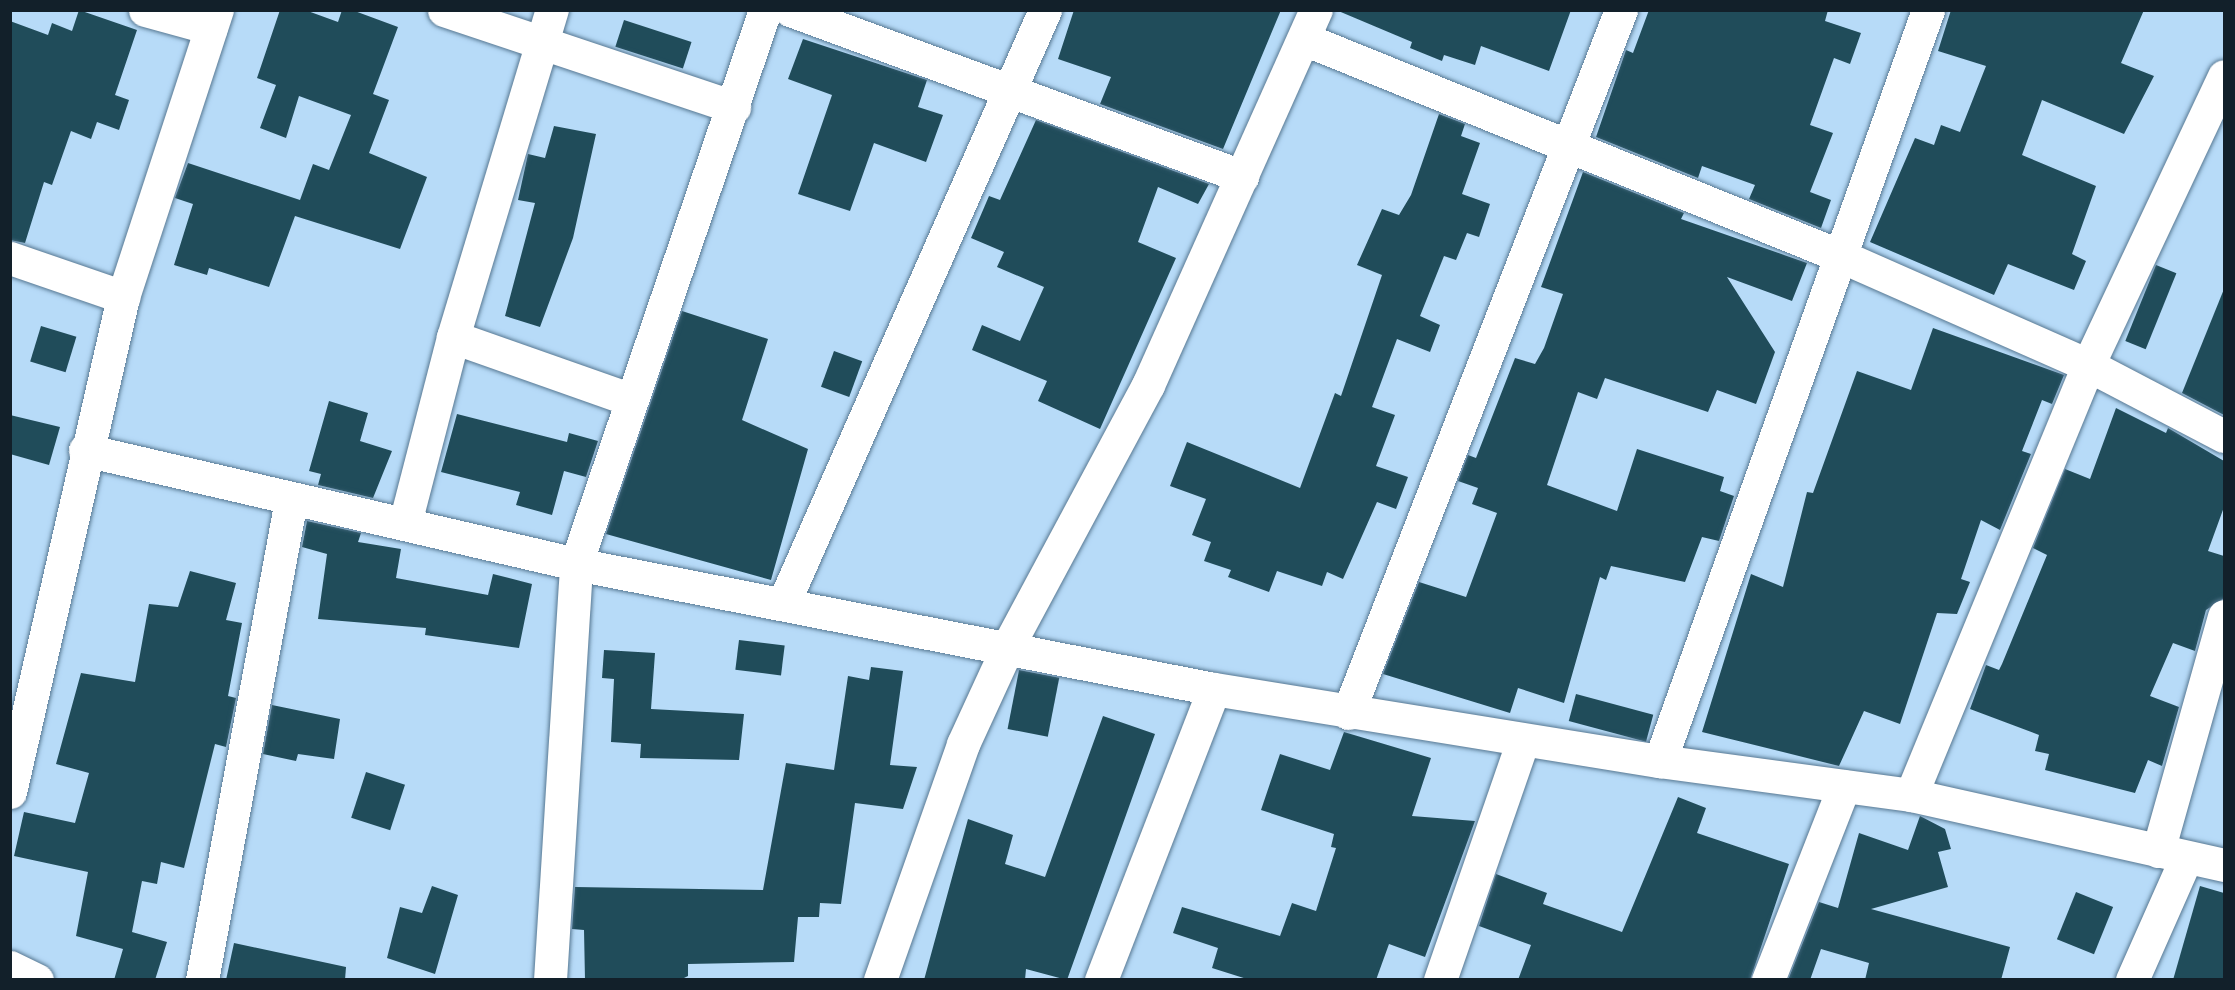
<!DOCTYPE html>
<html>
<head>
<meta charset="utf-8">
<style>
  body { margin:0 }
  #map { position:relative; width:2235px; height:990px; overflow:hidden; background:#b7dbf8; font-family:"Zilla Slab",serif }
  div>[style] { position:absolute }
  [style*='--x'] { left:calc(var(--x)*1px); top:calc(var(--y)*1px); width:calc(var(--w)*1px); rotate:calc(var(--a)*1deg) }
  .building>* { inset:0; background:#204c5a; transform-origin:0 0 }
  .roads { filter:drop-shadow(0 0 2px #577892) drop-shadow(0 0 2px #577892) }
  .minor>* { height:33px; margin:-16.5px; padding:0 16.5px; transform-origin:16.5px; border-radius:16.5px; background:#fff }
  span { translate:-50% -50%; white-space:nowrap; text-align:center; line-height:1.15; -webkit-text-stroke:6px #f1f8fe; paint-order:stroke }
  .frame { position:absolute; inset:0; border:12px solid #12202a; pointer-events:none }
</style>
</head>
<body>
<div id="map">
  <div class="building">
    <div style="clip-path:polygon(79px 10px,137px 30px,115px 95px,129px 100px,119px 130px,97px 122px,91px 139px,71px 131px,52px 185px,44px 182px,25px 243px,10px 240px,10px 21px,48px 35px,52px 23px,72px 31px)"></div>
    <div style="clip-path:polygon(280px 10px,305px 10px,338px 22px,342px 10px,352px 10px,398px 27px,373px 94px,389px 100px,369px 153px,427px 177px,400px 249px,295px 216px,269px 287px,209px 268px,207px 275px,174px 265px,193px 204px,175px 198px,188px 163px,300px 200px,313px 164px,329px 170px,351px 115px,299px 96px,286px 138px,260px 128px,276px 85px,257px 78px)"></div>
    <div style="clip-path:polygon(1074px 10px,1281px 10px,1223px 149px,1100px 104px,1111px 77px,1058px 59px)"></div>
    <div style="clip-path:polygon(1336px 10px,1571px 10px,1549px 71px,1481px 46px,1475px 65px,1444px 55px,1442px 61px,1410px 48px,1412px 42px)"></div>
    <div style="clip-path:polygon(1649px 10px,1828px 10px,1825px 21px,1861px 33px,1850px 64px,1834px 58px,1810px 125px,1833px 133px,1810px 192px,1831px 200px,1821px 228px,1749px 199px,1755px 185px,1702px 166px,1698px 178px,1596px 137px,1626px 50px,1633px 53px)"></div>
    <div style="clip-path:polygon(1951px 10px,2144px 10px,2121px 63px,2154px 76px,2124px 134px,2042px 100px,2022px 155px,2096px 186px,2072px 254px,2086px 261px,2074px 290px,2008px 264px,1994px 295px,1870px 242px,1915px 138px,1934px 145px,1941px 125px,1960px 132px,1986px 66px,1938px 51px)"></div>
    <div style="left:624px;top:20px;width:71px;height:28px;rotate:18deg"></div>
    <div style="clip-path:polygon(803px 39px,927px 80px,918px 107px,943px 115px,926px 162px,874px 143px,850px 211px,798px 194px,832px 95px,788px 79px)"></div>
    <div style="clip-path:polygon(1439px 114px,1465px 124px,1461px 136px,1480px 143px,1462px 194px,1490px 204px,1479px 237px,1467px 233px,1456px 260px,1444px 256px,1420px 316px,1440px 325px,1430px 352px,1397px 339px,1372px 407px,1395px 415px,1376px 466px,1408px 477px,1396px 509px,1377px 502px,1343px 579px,1327px 572px,1322px 586px,1277px 571px,1269px 592px,1228px 577px,1231px 570px,1204px 561px,1211px 542px,1192px 535px,1206px 499px,1170px 486px,1187px 442px,1300px 488px,1335px 393px,1341px 396px,1382px 275px,1357px 265px,1382px 209px,1399px 215px,1411px 195px)"></div>
    <div style="clip-path:polygon(1036px 120px,1209px 184px,1198px 204px,1158px 187px,1138px 242px,1176px 258px,1100px 429px,1038px 401px,1047px 381px,972px 350px,982px 325px,1020px 341px,1044px 287px,997px 267px,1004px 252px,971px 238px,989px 196px,1000px 200px)"></div>
    <div style="clip-path:polygon(554px 126px,596px 134px,573px 238px,540px 327px,505px 316px,535px 203px,518px 200px,528px 154px,545px 158px)"></div>
    <div style="clip-path:polygon(1583px 172px,1684px 213px,1681px 219px,1807px 263px,1792px 301px,1727px 277px,1775px 352px,1756px 404px,1717px 390px,1708px 412px,1605px 378px,1597px 399px,1578px 392px,1547px 485px,1617px 511px,1637px 449px,1724px 477px,1720px 491px,1734px 496px,1719px 541px,1702px 537px,1685px 582px,1611px 566px,1606px 580px,1600px 577px,1564px 703px,1518px 688px,1510px 713px,1383px 674px,1419px 582px,1466px 597px,1497px 513px,1472px 504px,1478px 488px,1458px 481px,1468px 455px,1476px 458px,1515px 358px,1535px 364px,1544px 348px,1563px 294px,1541px 287px)"></div>
    <div style="left:2156px;top:265px;width:22px;height:82px;rotate:22deg"></div>
    <div style="clip-path:polygon(2224px 289px,2224px 415px,2182px 393px)"></div>
    <div style="clip-path:polygon(682px 311px,768px 339px,742px 420px,808px 449px,771px 580px,606px 534px)"></div>
    <div style="left:41px;top:326px;width:37px;height:37px;rotate:17deg"></div>
    <div style="clip-path:polygon(1933px 328px,2064px 375px,2052px 404px,2042px 400px,2022px 451px,2031px 454px,2000px 530px,1981px 520px,1961px 579px,1970px 582px,1957px 614px,1937px 613px,1900px 724px,1864px 711px,1839px 766px,1702px 732px,1751px 574px,1783px 587px,1807px 492px,1813px 493px,1857px 371px,1911px 390px)"></div>
    <div style="left:834px;top:351px;width:30px;height:38px;rotate:20deg"></div>
    <div style="clip-path:polygon(329px 401px,368px 413px,360px 441px,392px 451px,373px 498px,318px 485px,321px 474px,309px 471px)"></div>
    <div style="clip-path:polygon(2116px 408px,2166px 433px,2168px 428px,2224px 461px,2224px 507px,2208px 551px,2224px 556px,2224px 598px,2206px 610px,2195px 651px,2173px 643px,2150px 696px,2179px 707px,2162px 766px,2148px 760px,2135px 793px,2045px 770px,2049px 754px,2035px 751px,2039px 735px,1970px 709px,1986px 665px,1999px 670px,2002px 664px,2047px 555px,2033px 548px,2065px 469px,2090px 479px)"></div>
    <div style="clip-path:polygon(457px 414px,567px 442px,569px 433px,598px 441px,586px 477px,564px 471px,552px 515px,516px 505px,520px 492px,441px 472px)"></div>
    <div style="clip-path:polygon(10px 415px,60px 427px,49px 465px,10px 454px)"></div>
    <div style="clip-path:polygon(307px 521px,361px 533px,358px 542px,401px 549px,396px 578px,488px 595px,493px 574px,532px 584px,519px 648px,425px 635px,426px 628px,318px 619px,327px 554px,302px 547px)"></div>
    <div style="clip-path:polygon(190px 571px,236px 583px,226px 620px,242px 623px,228px 696px,236px 698px,226px 747px,215px 744px,184px 868px,161px 862px,157px 884px,142px 881px,132px 932px,167px 942px,155px 980px,114px 980px,123px 949px,76px 936px,88px 872px,14px 856px,24px 812px,75px 823px,89px 773px,56px 764px,81px 673px,135px 682px,149px 604px,178px 607px)"></div>
    <div style="left:739px;top:640px;width:46px;height:30px;rotate:7deg"></div>
    <div style="clip-path:polygon(604px 650px,655px 653px,651px 709px,744px 714px,739px 760px,640px 758px,641px 744px,611px 742px,614px 679px,602px 678px)"></div>
    <div style="clip-path:polygon(871px 667px,903px 671px,890px 765px,917px 767px,903px 809px,855px 803px,841px 904px,820px 903px,819px 917px,798px 917px,794px 962px,688px 964px,688px 976px,680px 980px,585px 980px,584px 930px,572px 929px,575px 887px,763px 890px,786px 763px,834px 770px,848px 676px,869px 680px)"></div>
    <div style="left:1019px;top:670px;width:41px;height:60px;rotate:11deg"></div>
    <div style="left:1576px;top:694px;width:80px;height:28px;rotate:15deg"></div>
    <div style="clip-path:polygon(272px 705px,340px 719px,334px 759px,298px 754px,296px 761px,263px 754px)"></div>
    <div style="clip-path:polygon(1103px 716px,1155px 734px,1067px 980px,1026px 969px,1025px 980px,924px 980px,968px 819px,1013px 835px,1005px 864px,1045px 877px)"></div>
    <div style="clip-path:polygon(1344px 732px,1431px 758px,1412px 816px,1475px 821px,1425px 957px,1389px 944px,1376px 980px,1250px 980px,1212px 968px,1218px 948px,1173px 933px,1182px 907px,1280px 936px,1292px 903px,1316px 911px,1336px 848px,1331px 847px,1334px 834px,1261px 810px,1280px 754px,1330px 770px)"></div>
    <div style="left:366px;top:772px;width:41px;height:48px;rotate:18deg"></div>
    <div style="clip-path:polygon(1678px 797px,1706px 808px,1697px 833px,1789px 864px,1750px 980px,1518px 980px,1531px 945px,1479px 926px,1496px 874px,1547px 893px,1543px 904px,1622px 932px)"></div>
    <div style="clip-path:polygon(1920px 816px,1945px 829px,1951px 849px,1938px 852px,1948px 887px,1871px 909px,2010px 947px,2001px 980px,1865px 980px,1869px 963px,1821px 949px,1810px 980px,1788px 980px,1819px 902px,1838px 908px,1859px 833px,1908px 850px)"></div>
    <div style="clip-path:polygon(432px 886px,458px 895px,435px 974px,387px 958px,400px 907px,422px 913px)"></div>
    <div style="clip-path:polygon(2200px 886px,2224px 893px,2224px 980px,2173px 980px)"></div>
    <div style="left:2076px;top:892px;width:40px;height:51px;rotate:22deg"></div>
    <div style="clip-path:polygon(234px 943px,346px 967px,345px 980px,226px 980px)"></div>
  </div>
  <div class="roads">
    <div class="minor">
      <div style="--x:145;--y:10;--w:68;--a:15.3"></div>
      <div style="--x:444;--y:10;--w:306;--a:18.5"></div>
      <div style="--x:790;--y:10;--w:482;--a:20.2"></div>
      <div style="--x:1304;--y:39;--w:581;--a:22.02"></div>
      <div style="--x:1843;--y:257;--w:268;--a:23.8"></div>
      <div style="--x:2088;--y:365;--w:153;--a:27.6"></div>
      <div style="--x:10;--y:258;--w:120;--a:19"></div>
      <div style="--x:453;--y:337;--w:187;--a:19.4"></div>
      <div style="--x:85;--y:450;--w:504;--a:13.07"></div>
      <div style="--x:576;--y:564;--w:650;--a:11.09"></div>
      <div style="--x:1214;--y:689;--w:452;--a:9.2"></div>
      <div style="--x:1660;--y:761;--w:253;--a:7.7"></div>
      <div style="--x:1911;--y:795;--w:321;--a:12.6"></div>
      <div style="--x:405;--y:523;--w:192;--a:-75.5"></div>
      <div style="--x:453;--y:337;--w:342;--a:-73.2"></div>
      <div style="--x:784;--y:602;--w:647;--a:-66.21"></div>
      <div style="--x:1348;--y:713;--w:754;--a:-68.78"></div>
      <div style="--x:1660;--y:761;--w:797;--a:-70.36"></div>
      <div style="--x:10;--y:792;--w:508;--a:-77.14"></div>
      <div style="--x:123;--y:297;--w:302;--a:-71.9"></div>
      <div style="--x:1911;--y:795;--w:465;--a:-67.6"></div>
      <div style="--x:2088;--y:365;--w:319;--a:-64.8"></div>
      <div style="--x:2158;--y:851;--w:244;--a:-74.3"></div>
      <div style="--x:10;--y:967;--w:30;--a:26"></div>
      <div style="--x:202;--y:980;--w:486;--a:-79.5"></div>
      <div style="--x:550;--y:980;--w:417;--a:-86.4"></div>
      <div style="--x:576;--y:564;--w:585;--a:-71.16"></div>
      <div style="--x:880;--y:980;--w:250;--a:-70.6"></div>
      <div style="--x:963;--y:744;--w:108;--a:-65.3"></div>
      <div style="--x:1008;--y:646;--w:296;--a:-61.8"></div>
      <div style="--x:1148;--y:385;--w:411;--a:-65.9"></div>
      <div style="--x:1101;--y:980;--w:312;--a:-68.8"></div>
      <div style="--x:1440;--y:980;--w:254;--a:-70.9"></div>
      <div style="--x:1768;--y:980;--w:208;--a:-68.6"></div>
      <div style="--x:2132;--y:980;--w:133;--a:-66.1"></div>
    </div>
  </div>
  <div class="frame"></div>
</div>
</body>
</html>
